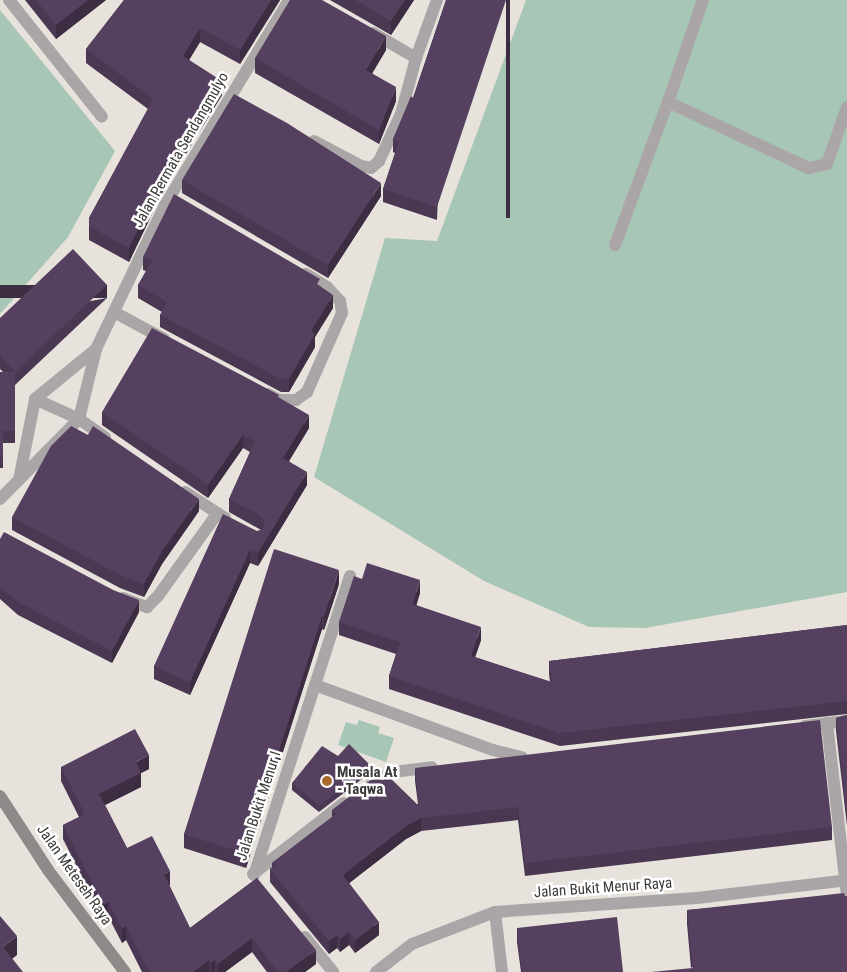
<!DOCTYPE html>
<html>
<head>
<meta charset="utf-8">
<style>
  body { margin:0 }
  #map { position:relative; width:847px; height:972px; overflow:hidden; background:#e7e2db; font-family:"Roboto Condensed",sans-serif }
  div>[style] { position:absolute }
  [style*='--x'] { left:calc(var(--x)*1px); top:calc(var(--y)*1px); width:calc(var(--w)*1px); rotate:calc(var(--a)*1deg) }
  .green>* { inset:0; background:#a8c6b5 }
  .lane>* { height:12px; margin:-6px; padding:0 6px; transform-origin:6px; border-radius:6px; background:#aaa6a7 }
  .street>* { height:12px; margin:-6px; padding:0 6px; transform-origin:6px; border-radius:6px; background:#aaa6a7 }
  .secondary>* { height:12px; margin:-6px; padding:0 6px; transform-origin:6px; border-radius:6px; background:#8f898a }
  .wall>* { inset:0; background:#4a3752 }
  .shaded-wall>* { inset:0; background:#3c2d42; transform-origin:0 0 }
  .building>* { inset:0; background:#56405f }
  .dots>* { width:14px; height:14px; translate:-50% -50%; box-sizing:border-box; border:2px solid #fff; border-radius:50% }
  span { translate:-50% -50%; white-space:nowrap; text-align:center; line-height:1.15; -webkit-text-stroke:5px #fff; paint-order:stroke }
  .street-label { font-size:15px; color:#3d3b38 }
  .poi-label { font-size:15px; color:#3d3b38; font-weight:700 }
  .left { translate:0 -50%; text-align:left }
</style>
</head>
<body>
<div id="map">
  <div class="green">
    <div style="clip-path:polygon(526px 0,847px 0,847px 592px,645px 628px,589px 627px,484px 581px,314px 477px,385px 238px,437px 241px)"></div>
    <div style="clip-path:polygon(0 10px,115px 151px,68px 237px,0 314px)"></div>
    <div style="clip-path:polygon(359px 720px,380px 727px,378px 733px,394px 738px,386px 762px,338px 745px,346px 722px,357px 725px)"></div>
  </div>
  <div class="lane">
    <div style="--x:668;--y:102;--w:155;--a:25.2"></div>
    <div style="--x:808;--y:168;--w:19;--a:-12"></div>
    <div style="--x:827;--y:164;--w:60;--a:-70.7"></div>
    <div style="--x:615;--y:245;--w:153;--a:-69.7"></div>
    <div style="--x:668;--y:102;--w:108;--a:-71.1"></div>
  </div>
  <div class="street">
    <div style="--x:9;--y:0;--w:149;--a:51.5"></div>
    <div style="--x:373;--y:33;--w:50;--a:30.2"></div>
    <div style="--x:314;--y:141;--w:53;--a:28"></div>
    <div style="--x:361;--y:166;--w:10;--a:11"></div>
    <div style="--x:371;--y:168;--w:11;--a:-41"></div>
    <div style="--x:379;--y:161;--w:52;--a:-64.9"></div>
    <div style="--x:401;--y:114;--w:58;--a:-75"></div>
    <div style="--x:416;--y:58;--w:62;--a:-70.1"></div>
    <div style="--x:114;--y:312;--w:57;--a:28.4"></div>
    <div style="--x:268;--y:394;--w:13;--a:29"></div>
    <div style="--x:279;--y:400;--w:17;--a:0"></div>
    <div style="--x:296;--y:400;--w:14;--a:-36"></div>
    <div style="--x:307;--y:392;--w:86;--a:-66.1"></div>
    <div style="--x:342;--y:313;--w:12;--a:-99"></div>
    <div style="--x:340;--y:301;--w:19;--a:-133"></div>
    <div style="--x:327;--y:287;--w:25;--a:-148"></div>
    <div style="--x:35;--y:399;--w:48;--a:24.4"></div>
    <div style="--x:79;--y:419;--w:32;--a:35"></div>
    <div style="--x:19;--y:480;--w:83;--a:-78.8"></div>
    <div style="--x:35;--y:399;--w:79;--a:-39.3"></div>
    <div style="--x:185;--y:492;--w:48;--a:33"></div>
    <div style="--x:0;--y:499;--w:112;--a:-45.4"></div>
    <div style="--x:79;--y:419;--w:72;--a:-76.3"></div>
    <div style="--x:96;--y:349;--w:160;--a:-64.4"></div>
    <div style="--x:165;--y:205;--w:240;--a:-58.8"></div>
    <div style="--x:123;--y:598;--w:26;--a:21"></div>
    <div style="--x:147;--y:607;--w:16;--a:-45"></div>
    <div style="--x:158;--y:596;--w:101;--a:-54.3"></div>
    <div style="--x:315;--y:685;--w:189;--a:20.1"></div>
    <div style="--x:493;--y:750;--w:30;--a:14"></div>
    <div style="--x:827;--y:723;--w:175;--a:83.4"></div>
    <div style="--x:805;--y:726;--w:42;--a:-6.8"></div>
    <div style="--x:372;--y:782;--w:23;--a:-25"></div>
    <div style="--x:393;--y:772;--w:39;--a:-7"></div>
    <div style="--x:253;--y:874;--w:115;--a:-38"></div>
    <div style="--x:254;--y:875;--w:314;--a:-72.2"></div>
    <div style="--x:495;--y:912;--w:60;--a:83.3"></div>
    <div style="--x:305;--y:937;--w:45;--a:51.3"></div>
    <div style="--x:376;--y:972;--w:46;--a:-37.9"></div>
    <div style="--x:412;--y:944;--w:89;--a:-21.1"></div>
    <div style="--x:495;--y:912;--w:202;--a:-4"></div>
    <div style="--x:697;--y:898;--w:151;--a:-6.8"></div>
  </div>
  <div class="secondary">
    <div style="--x:0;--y:796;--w:88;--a:57"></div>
    <div style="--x:48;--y:870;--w:128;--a:53"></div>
  </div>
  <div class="wall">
    <div style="clip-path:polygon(25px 0,106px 0,56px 39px)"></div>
    <div style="clip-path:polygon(124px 0,280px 0,240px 64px,200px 42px,189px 60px,222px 95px,163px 191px,129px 262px,89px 240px,89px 218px,148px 109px,86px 63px,86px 49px)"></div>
    <div style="clip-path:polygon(330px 0,414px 0,391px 35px)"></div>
    <div style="clip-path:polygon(446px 0,437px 220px,383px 202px,383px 189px,395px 153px,393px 152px,393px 139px,413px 98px)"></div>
    <div style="clip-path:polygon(386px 50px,372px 73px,396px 101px,379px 144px,255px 73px,255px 58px)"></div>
    <div style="clip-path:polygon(182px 180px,381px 196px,328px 278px,182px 193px)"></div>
    <div style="clip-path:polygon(143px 257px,320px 286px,333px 308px,315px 337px,315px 347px,289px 392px,281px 392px,160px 327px,160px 315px,162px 312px,138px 298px,138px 285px,146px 271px,143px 270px)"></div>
    <div style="clip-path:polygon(107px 298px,15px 385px,15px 443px,3px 443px,3px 468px,0 468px,0 372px,3px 372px,0 369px,0 318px)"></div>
    <div style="clip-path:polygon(279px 398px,309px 428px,289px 461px,307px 485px,258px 566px,250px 563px,190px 695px,154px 679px,154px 666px,257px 531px,261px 530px,229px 512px,229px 499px,250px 452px,243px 448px,208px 498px,102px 425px,102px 412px)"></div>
    <div style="clip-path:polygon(199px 511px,162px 564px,144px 597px,120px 588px,12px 530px,12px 517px)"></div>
    <div style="clip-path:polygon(0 539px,113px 590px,139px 612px,112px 663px,18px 615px,0 599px)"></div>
    <div style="clip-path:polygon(362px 579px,420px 593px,416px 605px,481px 640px,475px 657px,550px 682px,549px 674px,549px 661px,847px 625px,847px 714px,560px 746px,389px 689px,389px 676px,396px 654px,339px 635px,339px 622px)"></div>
    <div style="clip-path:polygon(339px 584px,324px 630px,322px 629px,246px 868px,184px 848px,184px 834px)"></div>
    <div style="clip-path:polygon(847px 715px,847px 826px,836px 731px,836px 718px)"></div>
    <div style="clip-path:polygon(61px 767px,149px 769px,141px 773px,141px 787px,105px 805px,127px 848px,170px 885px,169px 885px,190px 928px,257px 878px,316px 964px,305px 972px,267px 972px,252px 952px,225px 972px,142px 972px,126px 940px,122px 943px,108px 916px,103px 919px,63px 839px,63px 825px,79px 817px,61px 781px)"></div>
    <div style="clip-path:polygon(415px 768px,832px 827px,832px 840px,525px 876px,518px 820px,421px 831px,406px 839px,349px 883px,379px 935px,355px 953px,349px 945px,340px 952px,337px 948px,329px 954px,270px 882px,270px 869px,272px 867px,272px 863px,332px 817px,332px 810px,418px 804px,415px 781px)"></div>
    <div style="clip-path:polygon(371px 772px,319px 812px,292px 790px,292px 783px)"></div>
    <div style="clip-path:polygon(845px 896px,691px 968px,687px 924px,687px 910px)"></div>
    <div style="clip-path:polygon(517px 928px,623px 972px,521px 972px,517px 942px)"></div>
  </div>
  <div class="shaded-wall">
    <div style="clip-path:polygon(88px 0,106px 0,56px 39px,56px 25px)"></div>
    <div style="clip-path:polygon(271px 0,280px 0,240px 64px,240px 50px)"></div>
    <div style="clip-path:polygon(405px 0,414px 0,391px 35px,391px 21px)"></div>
    <div style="left:506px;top:0;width:4px;height:218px"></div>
    <div style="clip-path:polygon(200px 28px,200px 42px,183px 70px,183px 56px)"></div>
    <div style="clip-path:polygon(386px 36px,386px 50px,366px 84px,366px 70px)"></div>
    <div style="clip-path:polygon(222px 81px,222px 95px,163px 191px,129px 262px,129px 248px,163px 177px)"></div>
    <div style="clip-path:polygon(396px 87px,396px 101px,379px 144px,379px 130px)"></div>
    <div style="clip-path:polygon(381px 183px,381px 196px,328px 278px,328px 265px)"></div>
    <div style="left:107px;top:285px;width:13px;height:127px;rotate:90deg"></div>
    <div style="clip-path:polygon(333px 295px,333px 308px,315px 337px,315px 347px,289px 392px,289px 379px,311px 331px)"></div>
    <div style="clip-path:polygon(309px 415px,309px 428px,283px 471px,283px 458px)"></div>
    <div style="clip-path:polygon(243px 435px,243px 448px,208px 498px,208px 485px)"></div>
    <div style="clip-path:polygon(307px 472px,307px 485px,258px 566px,258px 553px)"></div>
    <div style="clip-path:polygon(199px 499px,199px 511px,162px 564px,144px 597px,144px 584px,162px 551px)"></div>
    <div style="clip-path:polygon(250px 550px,250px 563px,190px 695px,190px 682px)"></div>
    <div style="clip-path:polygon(339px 570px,339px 584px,324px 630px,324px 616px)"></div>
    <div style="clip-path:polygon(420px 580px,420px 593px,413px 617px,413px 604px)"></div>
    <div style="clip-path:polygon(139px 600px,139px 612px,112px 663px,112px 651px)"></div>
    <div style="clip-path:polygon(322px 616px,322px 629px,246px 868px,246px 854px)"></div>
    <div style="clip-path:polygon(481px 627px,481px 640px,471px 669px,471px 656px)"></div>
    <div style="clip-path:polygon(149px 755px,149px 769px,141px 773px,141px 787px,99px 808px,99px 794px,136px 762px)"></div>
    <div style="left:371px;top:766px;width:6px;height:66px;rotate:90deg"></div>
    <div style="clip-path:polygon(421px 818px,421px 831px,406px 839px,343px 888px,343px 875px,406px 826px)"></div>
    <div style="clip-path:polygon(170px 871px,170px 885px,164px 888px,164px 874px)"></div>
    <div style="clip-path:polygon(108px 902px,108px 916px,103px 919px,103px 905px)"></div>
    <div style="clip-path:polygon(379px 922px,379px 935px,355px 953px,355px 940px)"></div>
    <div style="clip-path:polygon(126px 926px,126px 940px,122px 943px,122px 929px)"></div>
    <div style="clip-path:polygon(349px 932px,349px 945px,340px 952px,340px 939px)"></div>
    <div style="clip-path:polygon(337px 935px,337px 948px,329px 954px,329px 941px)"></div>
    <div style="clip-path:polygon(17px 936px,17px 955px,3px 966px,3px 947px)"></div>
    <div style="clip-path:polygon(252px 938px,252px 952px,225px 972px,218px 972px,218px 964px)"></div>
    <div style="clip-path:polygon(316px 950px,316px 964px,305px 972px,286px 972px)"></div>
    <div style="clip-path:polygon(209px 960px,209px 972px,193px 972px)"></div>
    <div style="clip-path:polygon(215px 960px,215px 972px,211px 972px,211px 963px)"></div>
  </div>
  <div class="building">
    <div style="clip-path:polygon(36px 0,88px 0,56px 25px)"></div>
    <div style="clip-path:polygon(124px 0,271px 0,240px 50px,200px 28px,183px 56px,222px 81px,163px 177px,129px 248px,89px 226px,89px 218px,153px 99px,86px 49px)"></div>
    <div style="clip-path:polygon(290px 0,322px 0,386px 36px,366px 70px,396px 87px,379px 130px,255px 58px)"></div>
    <div style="clip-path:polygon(355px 0,405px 0,391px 21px)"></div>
    <div style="clip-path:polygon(446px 0,506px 0,437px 207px,383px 189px,399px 142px,393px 139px,411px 96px,413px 98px)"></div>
    <div style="clip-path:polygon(234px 94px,287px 123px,381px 183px,328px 265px,182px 180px)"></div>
    <div style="clip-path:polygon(174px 194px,320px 279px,317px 284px,333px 295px,311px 331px,315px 334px,289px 379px,281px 379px,160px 315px,167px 302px,138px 285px,152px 261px,143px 257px)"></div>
    <div style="clip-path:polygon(73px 249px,107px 285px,15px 372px,0 356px,0 318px)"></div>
    <div style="clip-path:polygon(152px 328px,279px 395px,278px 397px,309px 415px,283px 458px,307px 472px,258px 553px,250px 550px,190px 682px,154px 666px,223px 514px,257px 531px,262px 530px,265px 523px,261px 516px,229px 499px,255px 441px,243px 435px,208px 485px,102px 412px)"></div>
    <div style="clip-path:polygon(0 372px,15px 372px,15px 431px,3px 431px,3px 455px,0 455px)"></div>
    <div style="clip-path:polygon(71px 426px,88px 435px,93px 426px,199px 499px,162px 551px,144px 584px,120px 575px,12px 517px,51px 446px)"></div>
    <div style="clip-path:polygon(4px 532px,113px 590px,139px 600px,112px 651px,18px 602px,0 587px,0 539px)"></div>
    <div style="clip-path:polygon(274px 549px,339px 570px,324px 616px,322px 616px,246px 854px,184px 834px)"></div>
    <div style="clip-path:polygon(367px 563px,420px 580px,413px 604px,481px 627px,471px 656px,552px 682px,549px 661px,847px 625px,847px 701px,560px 733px,389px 676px,400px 642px,339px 622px,354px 576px,362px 579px)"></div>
    <div style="clip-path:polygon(847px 715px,847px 813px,836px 718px)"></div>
    <div style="clip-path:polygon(820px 720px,832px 827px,525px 863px,518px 807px,421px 818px,406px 826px,343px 875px,379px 922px,355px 940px,349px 932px,340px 939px,337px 935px,329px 941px,270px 869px,276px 864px,272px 863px,336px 814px,332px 810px,380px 773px,384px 772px,419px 806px,415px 768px)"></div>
    <div style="clip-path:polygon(135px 729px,149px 755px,136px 762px,141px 773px,99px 794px,127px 848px,152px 836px,170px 871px,164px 874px,190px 928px,257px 878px,316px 950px,286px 972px,278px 972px,252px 938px,218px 964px,215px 960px,211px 963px,209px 960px,193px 972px,151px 972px,146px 966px,126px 926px,122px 929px,108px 902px,103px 905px,63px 825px,85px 814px,61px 767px)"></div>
    <div style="clip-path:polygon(349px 744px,371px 766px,319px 806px,292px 783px,322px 746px,338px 756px)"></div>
    <div style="clip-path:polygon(844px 893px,845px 896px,847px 896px,847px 972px,651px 972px,693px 968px,687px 910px)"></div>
    <div style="clip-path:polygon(0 916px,17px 936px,3px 947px,23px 972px,0 972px)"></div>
    <div style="clip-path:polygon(617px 917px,623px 972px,522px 972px,517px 928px)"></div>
  </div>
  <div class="dots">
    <div style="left:327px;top:781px;background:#a76c2d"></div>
  </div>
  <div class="street-label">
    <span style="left:181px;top:150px;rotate:-60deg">Jalan Permata Sendangmulyo</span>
    <span style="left:259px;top:806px;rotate:-72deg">Jalan Bukit Menur I</span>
    <span style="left:74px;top:875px;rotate:55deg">Jalan Meteseh Raya</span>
    <span style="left:603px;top:888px;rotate:-4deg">Jalan Bukit Menur Raya</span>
  </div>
  <div class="poi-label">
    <span class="left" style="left:337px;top:781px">Musala At<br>- Taqwa</span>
  </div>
</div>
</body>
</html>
